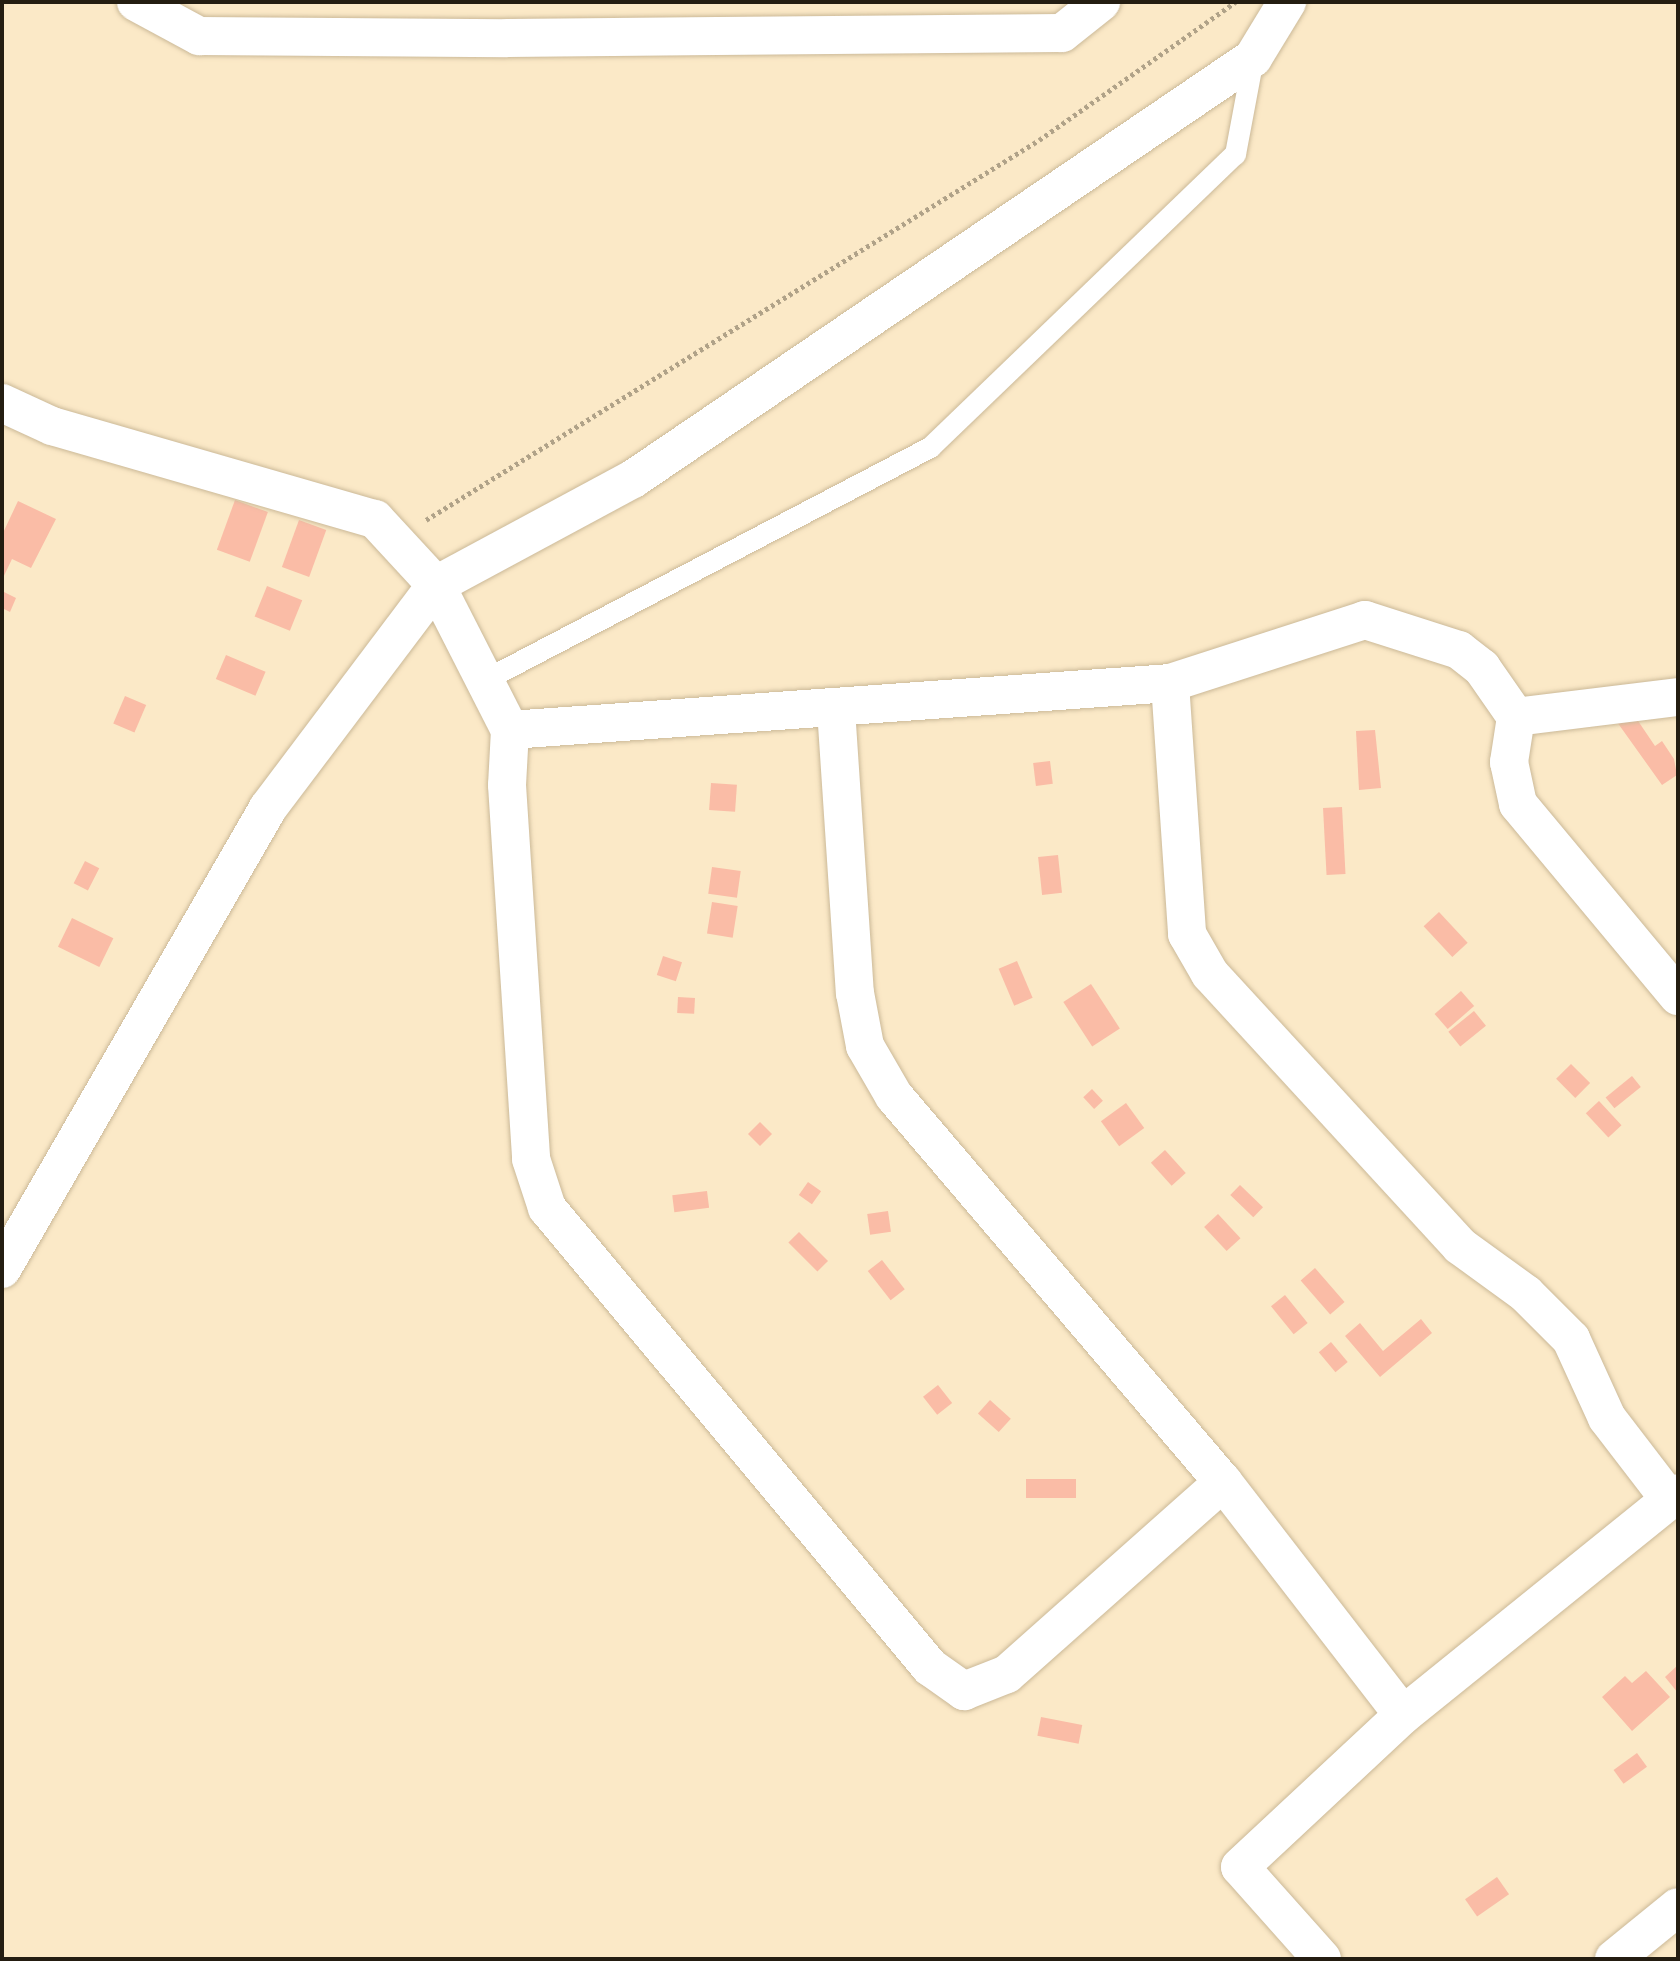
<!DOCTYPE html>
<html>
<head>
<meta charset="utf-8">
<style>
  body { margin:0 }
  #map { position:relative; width:1680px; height:1961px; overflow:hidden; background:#fbe9c7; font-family:Inter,sans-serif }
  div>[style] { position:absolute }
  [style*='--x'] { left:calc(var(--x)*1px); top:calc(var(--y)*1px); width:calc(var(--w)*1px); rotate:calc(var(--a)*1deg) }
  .building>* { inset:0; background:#fabca6; transform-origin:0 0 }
  .path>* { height:4.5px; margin-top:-2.25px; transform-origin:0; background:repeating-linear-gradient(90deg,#b0a288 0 3.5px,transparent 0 7px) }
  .roads { filter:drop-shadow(0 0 2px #cbb998) drop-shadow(0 0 2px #cbb998) }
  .lane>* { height:21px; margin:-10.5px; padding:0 10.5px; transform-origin:10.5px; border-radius:10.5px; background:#fff }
  .street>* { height:38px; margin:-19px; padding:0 19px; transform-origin:19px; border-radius:19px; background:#fff }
  .secondary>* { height:38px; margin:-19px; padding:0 19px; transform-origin:19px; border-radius:19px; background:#fff }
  span { translate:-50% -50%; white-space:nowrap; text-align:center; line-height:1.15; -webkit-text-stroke:5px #fbe9c7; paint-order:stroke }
  .frame { position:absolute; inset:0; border:4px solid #241d11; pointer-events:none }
</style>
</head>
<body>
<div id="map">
  <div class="building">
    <div style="left:235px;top:500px;width:35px;height:53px;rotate:20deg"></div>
    <div style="clip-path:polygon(18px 501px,56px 519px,31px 568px,12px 559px,2px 580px,2px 535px)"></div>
    <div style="left:299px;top:520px;width:29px;height:50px;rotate:20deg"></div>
    <div style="left:267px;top:586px;width:38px;height:33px;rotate:22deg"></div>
    <div style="clip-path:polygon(4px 592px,16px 598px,10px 612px,2px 608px)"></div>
    <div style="left:226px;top:655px;width:43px;height:26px;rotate:23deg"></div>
    <div style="left:125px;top:696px;width:23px;height:30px;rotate:23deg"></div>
    <div style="clip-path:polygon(1632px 712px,1655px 746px,1662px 741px,1674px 759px,1677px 775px,1662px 785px,1617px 722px)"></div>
    <div style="clip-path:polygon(1375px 730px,1381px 788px,1359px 790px,1356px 731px)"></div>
    <div style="left:1050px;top:761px;width:23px;height:17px;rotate:83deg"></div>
    <div style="left:711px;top:783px;width:26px;height:27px;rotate:4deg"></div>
    <div style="left:1342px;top:807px;width:67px;height:19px;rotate:87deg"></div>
    <div style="left:1058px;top:855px;width:38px;height:20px;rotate:84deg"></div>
    <div style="left:85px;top:861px;width:16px;height:25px;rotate:27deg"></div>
    <div style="left:712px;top:867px;width:29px;height:27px;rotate:8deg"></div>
    <div style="left:712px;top:902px;width:26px;height:32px;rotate:9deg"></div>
    <div style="left:1439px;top:912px;width:42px;height:21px;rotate:47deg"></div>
    <div style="left:72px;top:918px;width:46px;height:32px;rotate:26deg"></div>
    <div style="left:663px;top:956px;width:20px;height:20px;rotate:18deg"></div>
    <div style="left:1017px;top:961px;width:40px;height:20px;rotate:67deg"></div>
    <div style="left:1091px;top:984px;width:53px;height:33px;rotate:57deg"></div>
    <div style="left:1461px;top:991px;width:20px;height:35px;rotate:49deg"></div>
    <div style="left:678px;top:997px;width:17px;height:16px;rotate:3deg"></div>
    <div style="left:1474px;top:1011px;width:19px;height:33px;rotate:51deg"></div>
    <div style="left:1571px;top:1064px;width:27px;height:21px;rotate:45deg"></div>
    <div style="left:1632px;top:1076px;width:14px;height:34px;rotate:51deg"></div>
    <div style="left:1092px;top:1089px;width:16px;height:12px;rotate:47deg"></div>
    <div style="left:1599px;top:1101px;width:33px;height:18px;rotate:47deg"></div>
    <div style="left:1126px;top:1103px;width:31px;height:31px;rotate:54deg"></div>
    <div style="left:760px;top:1122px;width:17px;height:17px;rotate:45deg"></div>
    <div style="left:1165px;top:1150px;width:31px;height:19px;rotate:48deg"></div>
    <div style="left:808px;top:1182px;width:16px;height:16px;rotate:35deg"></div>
    <div style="left:1240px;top:1185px;width:32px;height:14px;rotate:44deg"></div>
    <div style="left:707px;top:1191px;width:17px;height:35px;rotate:83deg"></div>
    <div style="left:888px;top:1211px;width:21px;height:21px;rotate:82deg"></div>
    <div style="left:1218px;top:1214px;width:33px;height:19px;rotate:47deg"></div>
    <div style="left:799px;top:1232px;width:41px;height:15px;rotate:45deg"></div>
    <div style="left:882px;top:1260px;width:37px;height:18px;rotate:52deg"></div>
    <div style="left:1315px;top:1268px;width:45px;height:19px;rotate:49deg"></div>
    <div style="left:1285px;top:1295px;width:36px;height:18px;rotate:51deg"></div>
    <div style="clip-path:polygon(1421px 1319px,1432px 1333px,1380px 1377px,1345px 1336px,1360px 1323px,1383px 1351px)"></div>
    <div style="left:1331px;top:1342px;width:26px;height:16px;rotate:50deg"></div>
    <div style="left:938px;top:1385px;width:23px;height:19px;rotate:52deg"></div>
    <div style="left:990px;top:1400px;width:28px;height:18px;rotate:42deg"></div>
    <div style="left:1026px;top:1479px;width:50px;height:19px"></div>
    <div style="clip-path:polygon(1678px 1665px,1678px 1693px,1665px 1677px)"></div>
    <div style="clip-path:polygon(1646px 1671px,1670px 1697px,1632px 1731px,1602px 1697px,1625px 1676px,1632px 1683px)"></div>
    <div style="left:1041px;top:1717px;width:42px;height:19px;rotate:11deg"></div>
    <div style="left:1637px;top:1753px;width:17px;height:29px;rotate:54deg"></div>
    <div style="left:1497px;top:1877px;width:21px;height:39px;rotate:55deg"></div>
  </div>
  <div class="path">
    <div style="--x:426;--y:520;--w:721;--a:-31.79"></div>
    <div style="--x:1039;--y:140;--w:240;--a:-35.1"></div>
  </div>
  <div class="roads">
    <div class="lane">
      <div style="--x:488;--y:678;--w:499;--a:-27.6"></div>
      <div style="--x:930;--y:447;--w:423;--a:-43.9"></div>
      <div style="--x:1235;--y:154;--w:98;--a:-79.4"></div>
    </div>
    <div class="street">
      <div style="--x:136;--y:2;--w:72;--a:28.4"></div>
      <div style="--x:199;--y:36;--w:308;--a:0.4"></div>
      <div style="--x:507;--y:38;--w:555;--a:-0.52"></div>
      <div style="--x:1062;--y:33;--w:50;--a:-38.5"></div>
      <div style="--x:2;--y:403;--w:55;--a:24.7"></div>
      <div style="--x:52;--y:426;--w:336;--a:16.1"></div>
      <div style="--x:375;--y:519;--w:90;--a:47.3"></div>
      <div style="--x:436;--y:585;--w:163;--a:63"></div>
      <div style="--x:510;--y:730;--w:662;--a:-4.07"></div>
      <div style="--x:1678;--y:697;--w:163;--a:173"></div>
      <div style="--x:1516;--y:717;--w:46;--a:98.8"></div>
      <div style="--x:1509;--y:762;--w:43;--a:77.9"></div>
      <div style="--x:1518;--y:804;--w:250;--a:50.2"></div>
      <div style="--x:836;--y:709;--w:285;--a:86.2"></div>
      <div style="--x:855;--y:993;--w:54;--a:79.3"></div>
      <div style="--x:865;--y:1046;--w:58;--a:59.9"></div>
      <div style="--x:894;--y:1096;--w:507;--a:49.56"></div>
      <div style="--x:1223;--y:1482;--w:294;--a:52.3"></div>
      <div style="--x:1516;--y:717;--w:60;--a:-124.8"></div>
      <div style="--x:1482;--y:668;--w:29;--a:-142"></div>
      <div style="--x:1459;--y:650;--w:99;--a:-162.3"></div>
      <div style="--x:1365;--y:620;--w:205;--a:162.1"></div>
      <div style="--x:1170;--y:683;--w:252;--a:86.1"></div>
      <div style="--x:1187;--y:934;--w:46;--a:60.1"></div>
      <div style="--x:1210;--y:974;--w:369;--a:47.4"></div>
      <div style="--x:1460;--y:1246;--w:82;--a:36"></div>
      <div style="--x:1526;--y:1294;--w:64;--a:45"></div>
      <div style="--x:1571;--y:1339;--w:87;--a:65.5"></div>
      <div style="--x:1607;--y:1418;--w:103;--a:52.5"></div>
      <div style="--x:510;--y:730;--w:55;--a:93.1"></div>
      <div style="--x:507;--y:785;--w:375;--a:86.3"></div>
      <div style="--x:531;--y:1159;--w:52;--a:71.9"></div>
      <div style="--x:547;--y:1208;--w:598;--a:50.16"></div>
      <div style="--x:930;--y:1667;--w:42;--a:35.2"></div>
      <div style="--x:964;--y:1691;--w:46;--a:-21.6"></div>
      <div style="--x:1007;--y:1674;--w:289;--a:-41.6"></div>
      <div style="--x:1322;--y:1959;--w:123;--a:-131.7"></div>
      <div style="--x:1240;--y:1867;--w:223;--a:-43"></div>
      <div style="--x:1403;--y:1715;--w:353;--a:-38.9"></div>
      <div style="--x:1614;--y:1959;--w:82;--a:-39.1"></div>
    </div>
    <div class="secondary">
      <div style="--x:2;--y:1269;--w:532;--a:-60.01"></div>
      <div style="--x:268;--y:808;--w:279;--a:-53"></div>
      <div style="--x:436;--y:585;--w:224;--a:-28.3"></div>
      <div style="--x:633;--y:479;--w:749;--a:-34.18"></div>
      <div style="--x:1253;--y:58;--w:66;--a:-58.7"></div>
    </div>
  </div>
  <div class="frame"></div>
</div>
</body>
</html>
